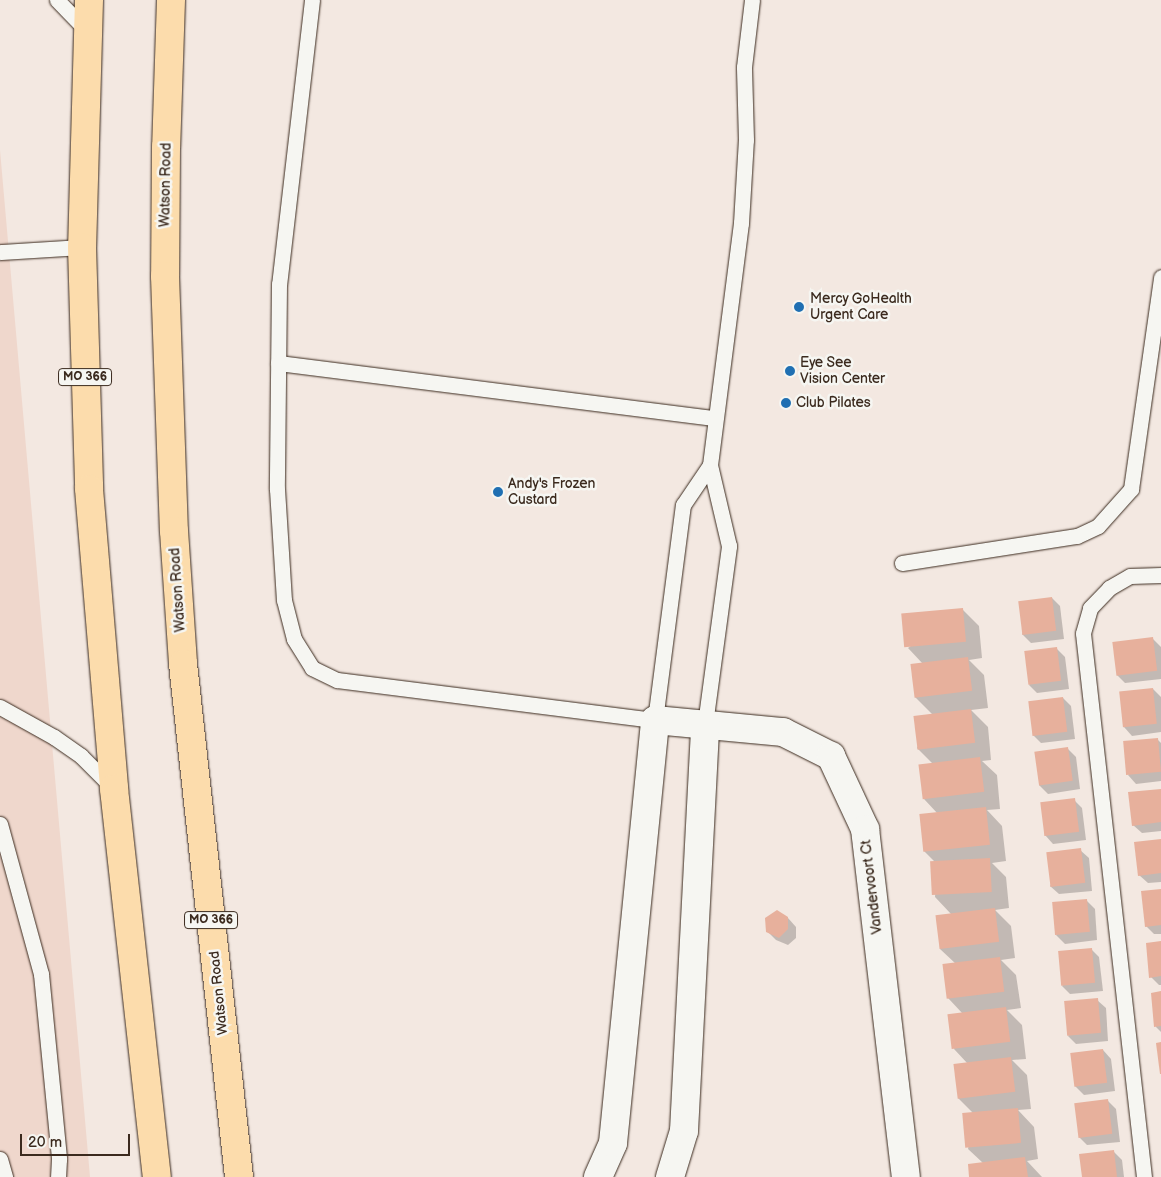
<!DOCTYPE html>
<html>
<head>
<meta charset="utf-8">
<style>
  body { margin:0 }
  #map { position:relative; width:1161px; height:1177px; overflow:hidden; background:#f3e8e1; font-family:"Balsamiq Sans",sans-serif }
  div>[style] { position:absolute }
  [style*='--x'] { left:calc(var(--x)*1px); top:calc(var(--y)*1px); width:calc(var(--w)*1px); rotate:calc(var(--a)*1deg) }
  .built>* { inset:0; background:#efd7cc }
  .shadow>* { inset:0; background:#0003 }
  .building>* { inset:0; background:#e7b09c; transform-origin:0 0 }
  .roads { filter:drop-shadow(0 0 1px #3b2a1e) drop-shadow(0 0 1px #3b2a1e) }
  .lane>* { height:15px; margin:-7.5px; padding:0 7.5px; transform-origin:7.5px; border-radius:7.5px; background:#f6f6f2 }
  .street>* { height:28px; margin:-14px; padding:0 14px; transform-origin:14px; border-radius:14px; background:#f6f6f2 }
  .primary>* { height:28px; margin:-14px; padding:0 14px; transform-origin:14px; border-radius:14px; background:#fcdcac }
  .dots>* { width:14px; height:14px; translate:-50% -50%; box-sizing:border-box; border:2px solid #f6f6f2; border-radius:50% }
  span { translate:-50% -50%; white-space:nowrap; text-align:center; line-height:1.15; -webkit-text-stroke:5px #f6f6f2; paint-order:stroke }
  .shield-label span { padding:1px 4px; background:#f6f6f2; border:1px solid; border-radius:4px; -webkit-text-stroke-width:0 }
  .shield-label { font-size:12px; color:#3b2a1e; font-weight:700 }
  .street-label { font-size:14px; color:#3b2a1e }
  .poi-label { font-size:14px; color:#3b2a1e }
  .left { translate:0 -50%; text-align:left }
  .scale { position:absolute; left:20px; top:1134px; width:110px; height:22px; box-sizing:border-box; border:2px solid #3b2a1e; border-top:0; padding-left:6px; font-size:15px; line-height:18px; white-space:nowrap; color:#3b2a1e; -webkit-text-stroke:4px #f6f6f2; paint-order:stroke }
</style>
</head>
<body>
<div id="map">
  <div class="built">
    <div style="clip-path:polygon(0 150px,90px 1177px,0 1177px)"></div>
  </div>
  <div class="shadow">
    <div style="clip-path:polygon(1052px 598px,1060px 606px,1064px 639px,1031px 643px,1022px 634px)"></div>
    <div style="clip-path:polygon(962px 609px,979px 626px,982px 658px,969px 660px,984px 675px,988px 708px,971px 710px,988px 727px,991px 760px,982px 761px,997px 775px,1000px 809px,987px 810px,1002px 826px,1006px 861px,992px 863px,1006px 877px,1009px 908px,995px 910px,1011px 926px,1015px 958px,1001px 960px,1016px 975px,1021px 1008px,1007px 1010px,1022px 1025px,1026px 1059px,1012px 1060px,1027px 1075px,1031px 1109px,1018px 1110px,1034px 1127px,1038px 1159px,1027px 1161px,1042px 1177px,970px 1177px,983px 1163px,968px 1149px,975px 1115px,958px 1098px,968px 1064px,954px 1049px,963px 1014px,948px 998px,956px 964px,940px 949px,951px 914px,935px 897px,937px 864px,924px 851px,938px 814px,924px 799px,933px 764px,917px 748px,932px 714px,915px 697px,923px 664px,908px 648px)"></div>
    <div style="clip-path:polygon(1152px 638px,1161px 647px,1161px 679px,1125px 683px,1117px 675px)"></div>
    <div style="clip-path:polygon(1057px 649px,1065px 657px,1069px 689px,1037px 693px,1029px 685px)"></div>
    <div style="clip-path:polygon(1153px 689px,1161px 697px,1161px 732px,1132px 736px,1124px 727px)"></div>
    <div style="clip-path:polygon(1063px 698px,1071px 706px,1075px 739px,1041px 743px,1033px 735px)"></div>
    <div style="clip-path:polygon(1157px 739px,1161px 743px,1161px 781px,1136px 784px,1128px 775px)"></div>
    <div style="clip-path:polygon(1068px 749px,1076px 757px,1080px 789px,1048px 794px,1039px 785px)"></div>
    <div style="clip-path:polygon(1161px 790px,1161px 831px,1142px 833px,1133px 825px)"></div>
    <div style="clip-path:polygon(1074px 800px,1082px 808px,1086px 840px,1053px 844px,1045px 835px)"></div>
    <div style="clip-path:polygon(1161px 840px,1161px 882px,1148px 883px,1139px 875px)"></div>
    <div style="clip-path:polygon(1080px 850px,1089px 858px,1092px 891px,1059px 894px,1050px 886px)"></div>
    <div style="clip-path:polygon(1161px 890px,1161px 934px,1154px 934px,1146px 926px)"></div>
    <div style="clip-path:polygon(1086px 900px,1095px 909px,1097px 940px,1065px 944px,1056px 935px)"></div>
    <div style="clip-path:polygon(788px 918px,796px 927px,796px 938px,788px 945px,776px 940px,767px 931px)"></div>
    <div style="clip-path:polygon(1161px 942px,1161px 985px,1159px 985px,1151px 977px)"></div>
    <div style="clip-path:polygon(1091px 949px,1099px 957px,1103px 991px,1070px 994px,1062px 986px)"></div>
    <div style="clip-path:polygon(1161px 993px,1161px 1032px,1156px 1027px)"></div>
    <div style="clip-path:polygon(1097px 1000px,1106px 1008px,1108px 1041px,1076px 1044px,1068px 1036px)"></div>
    <div style="clip-path:polygon(1103px 1050px,1111px 1059px,1115px 1091px,1084px 1095px,1075px 1086px)"></div>
    <div style="clip-path:polygon(1107px 1100px,1116px 1109px,1120px 1142px,1087px 1145px,1079px 1137px)"></div>
    <div style="clip-path:polygon(1113px 1151px,1122px 1160px,1124px 1177px,1083px 1177px)"></div>
  </div>
  <div class="building">
    <div style="left:1052px;top:597px;width:34px;height:34px;rotate:83deg"></div>
    <div style="left:963px;top:608px;width:34px;height:62px;rotate:85deg"></div>
    <div style="left:1153px;top:637px;width:34px;height:41px;rotate:83deg"></div>
    <div style="left:1057px;top:647px;width:34px;height:33px;rotate:83deg"></div>
    <div style="left:968px;top:657px;width:34px;height:58px;rotate:83deg"></div>
    <div style="left:1153px;top:688px;width:36px;height:34px;rotate:84deg"></div>
    <div style="left:1063px;top:697px;width:35px;height:35px;rotate:83deg"></div>
    <div style="left:971px;top:709px;width:34px;height:58px;rotate:83deg"></div>
    <div style="left:1158px;top:738px;width:34px;height:35px;rotate:85deg"></div>
    <div style="left:1068px;top:747px;width:34px;height:34px;rotate:82deg"></div>
    <div style="left:980px;top:757px;width:35px;height:62px;rotate:83deg"></div>
    <div style="clip-path:polygon(1161px 789px,1161px 822px,1132px 826px,1128px 792px)"></div>
    <div style="left:1075px;top:798px;width:34px;height:35px;rotate:83deg"></div>
    <div style="left:986px;top:807px;width:38px;height:67px;rotate:84deg"></div>
    <div style="clip-path:polygon(1161px 839px,1161px 873px,1138px 876px,1134px 842px)"></div>
    <div style="left:1081px;top:848px;width:35px;height:35px;rotate:83deg"></div>
    <div style="left:990px;top:858px;width:34px;height:60px;rotate:87deg"></div>
    <div style="clip-path:polygon(1161px 889px,1161px 925px,1145px 927px,1141px 891px)"></div>
    <div style="left:1087px;top:899px;width:33px;height:35px;rotate:85deg"></div>
    <div style="left:995px;top:908px;width:34px;height:60px;rotate:83deg"></div>
    <div style="clip-path:polygon(777px 910px,788px 917px,788px 929px,779px 938px,766px 932px,765px 918px)"></div>
    <div style="clip-path:polygon(1161px 941px,1161px 976px,1149px 978px,1146px 943px)"></div>
    <div style="left:1092px;top:948px;width:35px;height:34px;rotate:85deg"></div>
    <div style="left:1000px;top:957px;width:35px;height:58px;rotate:83deg"></div>
    <div style="clip-path:polygon(1161px 991px,1161px 1026px,1154px 1027px,1151px 993px)"></div>
    <div style="left:1098px;top:998px;width:35px;height:34px;rotate:85deg"></div>
    <div style="left:1006px;top:1007px;width:35px;height:59px;rotate:83deg"></div>
    <div style="clip-path:polygon(1161px 1042px,1161px 1074px,1160px 1074px,1156px 1043px)"></div>
    <div style="left:1103px;top:1049px;width:34px;height:33px;rotate:83deg"></div>
    <div style="left:1011px;top:1057px;width:35px;height:58px;rotate:83deg"></div>
    <div style="left:1108px;top:1099px;width:35px;height:34px;rotate:83deg"></div>
    <div style="left:1018px;top:1108px;width:35px;height:56px;rotate:85deg"></div>
    <div style="clip-path:polygon(1114px 1150px,1117px 1177px,1082px 1177px,1079px 1154px)"></div>
    <div style="clip-path:polygon(1025px 1157px,1028px 1177px,969px 1177px,968px 1164px)"></div>
  </div>
  <div class="roads">
    <div class="lane">
      <div style="--x:57;--y:0;--w:43;--a:45.9"></div>
      <div style="--x:312;--y:0;--w:286;--a:96.6"></div>
      <div style="--x:279;--y:284;--w:205;--a:90.6"></div>
      <div style="--x:277;--y:489;--w:111;--a:86.4"></div>
      <div style="--x:284;--y:600;--w:40;--a:75.6"></div>
      <div style="--x:294;--y:639;--w:34;--a:58"></div>
      <div style="--x:312;--y:668;--w:28;--a:26"></div>
      <div style="--x:337;--y:680;--w:321;--a:7.2"></div>
      <div style="--x:655;--y:720;--w:217;--a:-82.6"></div>
      <div style="--x:683;--y:505;--w:48;--a:-56"></div>
      <div style="--x:0;--y:252;--w:82;--a:-3.5"></div>
      <div style="--x:278;--y:363;--w:440;--a:7.2"></div>
      <div style="--x:902;--y:563;--w:177;--a:-8.8"></div>
      <div style="--x:1077;--y:536;--w:23;--a:-25"></div>
      <div style="--x:1098;--y:526;--w:50;--a:-48.3"></div>
      <div style="--x:1131;--y:489;--w:214;--a:-81.9"></div>
      <div style="--x:0;--y:707;--w:62;--a:29.1"></div>
      <div style="--x:54;--y:737;--w:33;--a:35"></div>
      <div style="--x:81;--y:756;--w:47;--a:45"></div>
      <div style="--x:705;--y:724;--w:180;--a:-82.3"></div>
      <div style="--x:729;--y:546;--w:83;--a:-103.2"></div>
      <div style="--x:710;--y:465;--w:244;--a:-82.7"></div>
      <div style="--x:741;--y:223;--w:83;--a:-86.6"></div>
      <div style="--x:746;--y:140;--w:73;--a:-91.6"></div>
      <div style="--x:744;--y:67;--w:67;--a:-83.2"></div>
      <div style="--x:0;--y:824;--w:156;--a:74.7"></div>
      <div style="--x:41;--y:974;--w:186;--a:84.4"></div>
      <div style="--x:59;--y:1159;--w:18;--a:93"></div>
      <div style="--x:0;--y:1159;--w:19;--a:74"></div>
      <div style="--x:1144;--y:1177;--w:547;--a:-96.4"></div>
      <div style="--x:1083;--y:633;--w:26;--a:-74"></div>
      <div style="--x:1090;--y:608;--w:28;--a:-46"></div>
      <div style="--x:1109;--y:588;--w:24;--a:-30"></div>
      <div style="--x:1130;--y:576;--w:31;--a:-2"></div>
    </div>
    <div class="street">
      <div style="--x:598;--y:1177;--w:37;--a:-66"></div>
      <div style="--x:613;--y:1143;--w:425;--a:-84.3"></div>
      <div style="--x:655;--y:720;--w:129;--a:5.4"></div>
      <div style="--x:783;--y:732;--w:54;--a:26.6"></div>
      <div style="--x:831;--y:756;--w:81;--a:65"></div>
      <div style="--x:865;--y:829;--w:350;--a:83.3"></div>
      <div style="--x:670;--y:1177;--w:48;--a:-73.1"></div>
      <div style="--x:684;--y:1131;--w:408;--a:-87"></div>
    </div>
    <div class="primary">
      <div style="--x:89;--y:0;--w:247;--a:91.6"></div>
      <div style="--x:82;--y:247;--w:242;--a:88.3"></div>
      <div style="--x:89;--y:489;--w:301;--a:85.2"></div>
      <div style="--x:114;--y:789;--w:390;--a:83.7"></div>
      <div style="--x:171;--y:0;--w:147;--a:91.9"></div>
      <div style="--x:166;--y:147;--w:129;--a:90.4"></div>
      <div style="--x:165;--y:276;--w:255;--a:88"></div>
      <div style="--x:174;--y:531;--w:133;--a:86.1"></div>
      <div style="--x:183;--y:664;--w:516;--a:83.77"></div>
    </div>
  </div>
  <div class="dots">
    <div style="left:799px;top:307px;background:#1f6fb2"></div>
    <div style="left:790px;top:371px;background:#1f6fb2"></div>
    <div style="left:786px;top:403px;background:#1f6fb2"></div>
    <div style="left:498px;top:492px;background:#1f6fb2"></div>
  </div>
  <div class="shield-label">
    <span style="left:85px;top:377px">MO 366</span>
    <span style="left:211px;top:920px">MO 366</span>
  </div>
  <div class="street-label">
    <span style="left:166px;top:185px;rotate:-89deg">Watson Road</span>
    <span style="left:178px;top:590px;rotate:-94deg">Watson Road</span>
    <span style="left:872px;top:887px;rotate:-97deg">Vandervoort Ct</span>
    <span style="left:219px;top:993px;rotate:-96deg">Watson Road</span>
  </div>
  <div class="poi-label">
    <span class="left" style="left:810px;top:307px">Mercy GoHealth<br>Urgent Care</span>
    <span class="left" style="left:800px;top:371px">Eye See<br>Vision Center</span>
    <span class="left" style="left:796px;top:403px">Club Pilates</span>
    <span class="left" style="left:508px;top:492px">Andy's Frozen<br>Custard</span>
  </div>
  <div class="scale">20 m</div>
</div>
</body>
</html>
